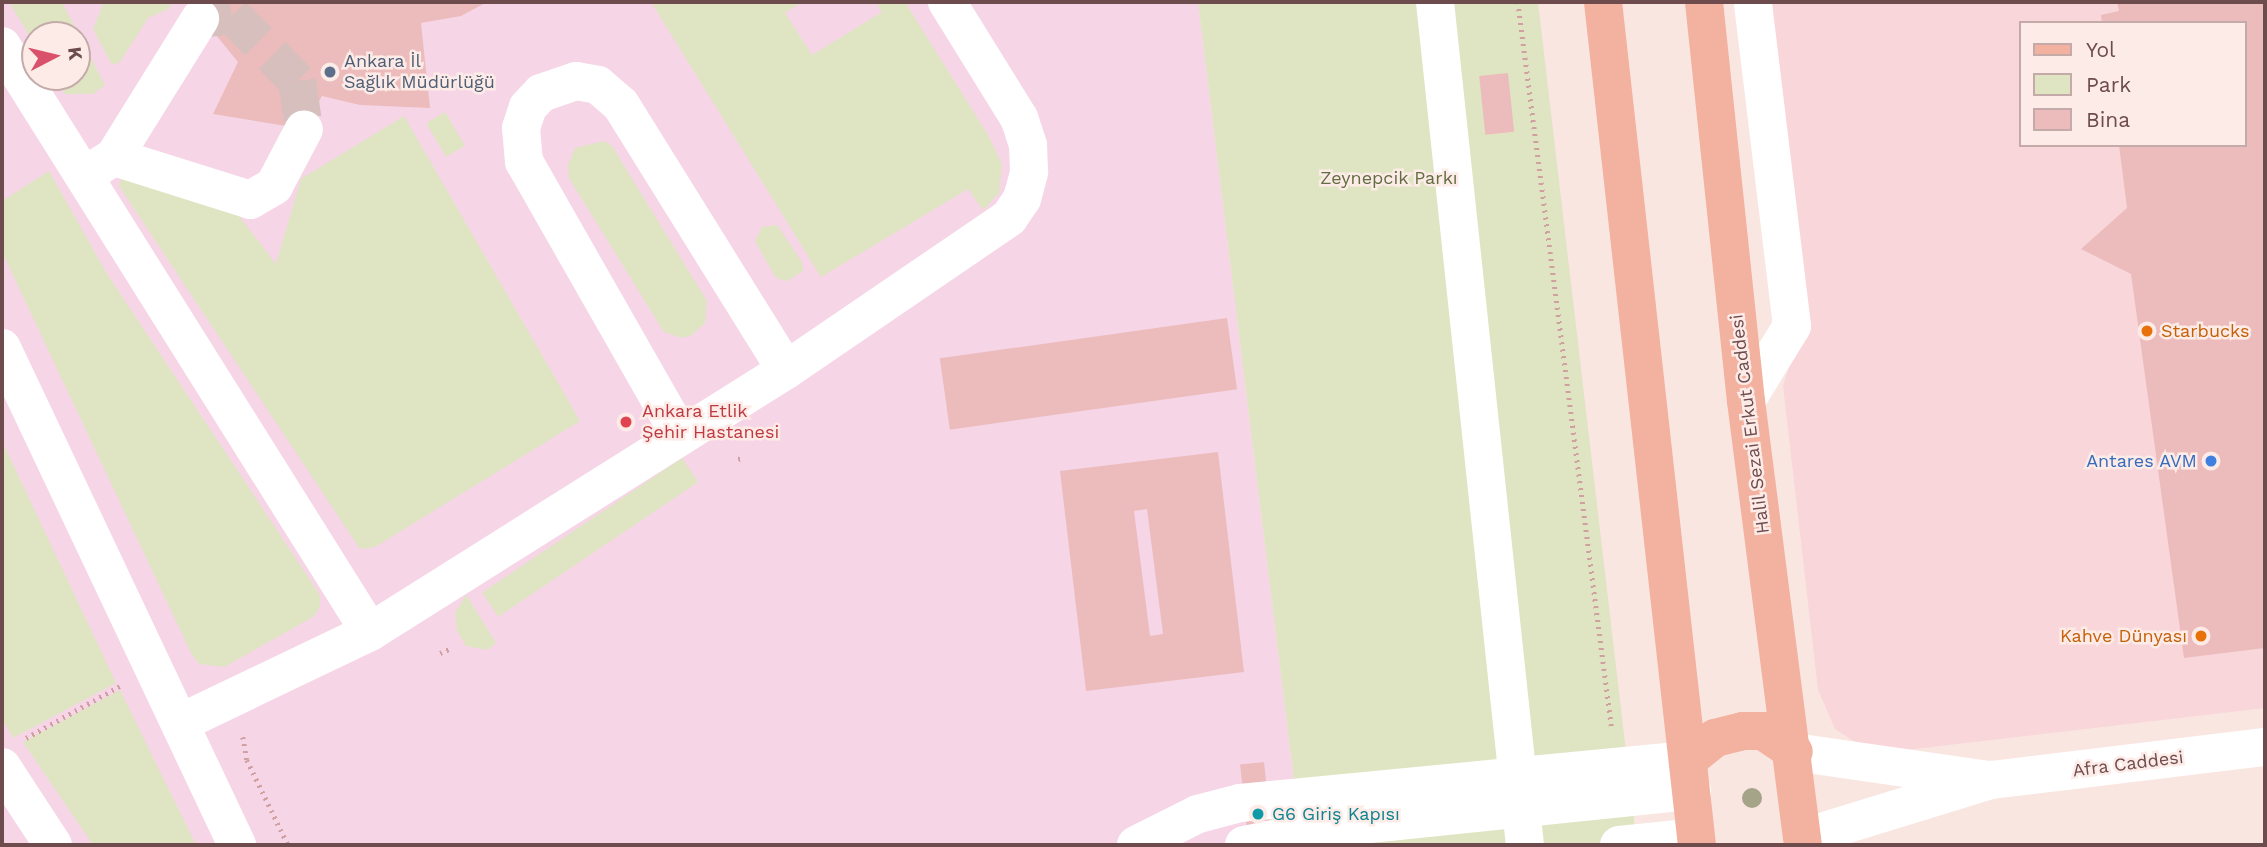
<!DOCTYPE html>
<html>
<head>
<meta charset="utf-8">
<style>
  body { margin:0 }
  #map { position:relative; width:2267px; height:847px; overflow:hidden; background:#f9e6e1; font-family:"Work Sans",sans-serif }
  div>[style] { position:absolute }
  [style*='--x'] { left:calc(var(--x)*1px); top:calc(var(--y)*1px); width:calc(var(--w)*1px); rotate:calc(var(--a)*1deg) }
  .commercial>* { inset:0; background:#f9d6da }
  .medical>* { inset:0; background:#f6d5e7 }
  .green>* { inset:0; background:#dfe5c2; transform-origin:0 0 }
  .building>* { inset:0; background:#ecbcbc; transform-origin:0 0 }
  .minor-tunnel>* { height:38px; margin-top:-19px; transform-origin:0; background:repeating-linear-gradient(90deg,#d6bfbc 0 38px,transparent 0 57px) }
  .path>* { height:4.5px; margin-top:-2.25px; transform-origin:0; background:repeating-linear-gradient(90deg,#d0a0a1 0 2px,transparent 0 7px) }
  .minor>* { height:38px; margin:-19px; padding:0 19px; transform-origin:19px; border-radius:19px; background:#fff }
  .major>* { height:38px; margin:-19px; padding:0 19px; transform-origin:19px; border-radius:19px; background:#f3b19f }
  .trees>* { width:20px; height:20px; margin:-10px; border-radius:50%; background:#a5a489 }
  .dots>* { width:19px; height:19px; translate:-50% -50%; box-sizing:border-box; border:4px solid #fdebe7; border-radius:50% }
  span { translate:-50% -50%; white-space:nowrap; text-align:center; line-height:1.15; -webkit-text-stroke:5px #fdebe7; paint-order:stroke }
  .service-label { font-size:18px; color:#4e5e75 }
  .left { translate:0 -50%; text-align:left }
  .park-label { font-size:18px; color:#616e41 }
  .food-label { font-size:18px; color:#c56008 }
  .right { translate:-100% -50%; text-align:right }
  .health-label { font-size:18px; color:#be3a42 }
  .street-label { font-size:18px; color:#6e4b4d }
  .shop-label { font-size:18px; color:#366cbe }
  .culture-label { font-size:18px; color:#0d838f }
  .frame { position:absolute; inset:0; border:4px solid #6e4b4d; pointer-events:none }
  .legend { position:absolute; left:2019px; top:21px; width:228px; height:126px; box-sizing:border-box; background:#fdebe7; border:2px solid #c4aba9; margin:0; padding:9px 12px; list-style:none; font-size:21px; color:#6e4b4d }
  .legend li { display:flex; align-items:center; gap:14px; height:35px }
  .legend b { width:35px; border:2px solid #c4aba9 }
  .north { position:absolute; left:21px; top:21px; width:70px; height:70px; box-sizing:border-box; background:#fdebe7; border:2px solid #c4aba9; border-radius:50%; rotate:83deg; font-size:19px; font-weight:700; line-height:28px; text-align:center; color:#6e4b4d }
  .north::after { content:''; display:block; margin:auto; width:24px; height:32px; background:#d9516b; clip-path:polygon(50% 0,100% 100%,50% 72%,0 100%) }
</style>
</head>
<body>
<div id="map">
  <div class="commercial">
    <div style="clip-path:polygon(evenodd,1758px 2px,2265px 2px,2265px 708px,1898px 751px,1861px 746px,1835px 729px,1818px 690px,1783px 386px,1801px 328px,1758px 2px,2020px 23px,2244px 23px,2244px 145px,2020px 145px,2020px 23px)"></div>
  </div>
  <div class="medical">
    <div style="clip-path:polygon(evenodd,2px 2px,1198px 2px,1294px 780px,1273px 845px,2px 845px,2px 2px,35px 35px,77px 35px,77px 77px,35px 77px,35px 35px)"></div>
  </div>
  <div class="green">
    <div style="clip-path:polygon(9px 2px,62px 2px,105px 85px,93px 94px,65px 94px,54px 77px,77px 77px,77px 35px,35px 35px,35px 45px)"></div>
    <div style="clip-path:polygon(104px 2px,169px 2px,170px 8px,148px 18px,120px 62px,112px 65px,93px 29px)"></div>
    <div style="clip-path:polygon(651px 2px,802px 2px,785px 13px,812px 55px,882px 12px,876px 2px,905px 2px,988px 135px,1002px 164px,999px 193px,983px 210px,968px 189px,821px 277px)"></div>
    <div style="clip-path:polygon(1198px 2px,1538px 2px,1637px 845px,1273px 845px,1266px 784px,1294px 780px)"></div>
    <div style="left:445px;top:112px;width:39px;height:22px;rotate:59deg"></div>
    <div style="clip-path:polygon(404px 116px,580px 421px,375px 547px,360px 549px,119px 186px,124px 171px,220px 191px,276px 264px,301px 179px)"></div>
    <div style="clip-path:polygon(604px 141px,612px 146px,707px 301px,705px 323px,692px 335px,682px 338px,664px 332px,569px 178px,568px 165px,575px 148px)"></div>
    <div style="clip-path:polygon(49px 171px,107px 274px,320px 595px,320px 607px,313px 617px,224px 667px,199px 664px,191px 653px,2px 252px,2px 201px)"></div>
    <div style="clip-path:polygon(777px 225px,802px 262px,803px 271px,787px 281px,776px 278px,755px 241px,762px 227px)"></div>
    <div style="clip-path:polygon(2px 441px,116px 683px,13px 738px,2px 719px)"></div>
    <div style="left:682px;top:458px;width:29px;height:241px;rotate:56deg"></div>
    <div style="clip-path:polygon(466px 595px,496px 643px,487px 650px,466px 646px,457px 631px,455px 613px)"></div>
    <div style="clip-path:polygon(120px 690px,196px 845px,93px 845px,23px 742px)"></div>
  </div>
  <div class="building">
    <div style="clip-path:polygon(189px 2px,487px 2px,461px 16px,421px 23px,430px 108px,360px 105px,322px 96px,304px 129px,213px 114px,238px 62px)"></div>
    <div style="clip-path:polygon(2117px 2px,2265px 2px,2265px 648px,2184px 658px,2131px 274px,2081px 249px,2127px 208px,2119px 145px,2244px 145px,2244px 23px,2102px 23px,2101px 15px,2119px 11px)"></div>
    <div style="left:1508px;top:73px;width:59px;height:29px;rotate:84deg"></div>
    <div style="left:1227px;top:318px;width:72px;height:290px;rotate:82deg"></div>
    <div style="clip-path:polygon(evenodd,1218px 452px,1244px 672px,1086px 691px,1060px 471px,1218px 452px,1147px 509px,1163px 634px,1150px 636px,1134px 511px,1147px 509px)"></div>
    <div style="left:1264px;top:762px;width:83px;height:24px;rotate:84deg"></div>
  </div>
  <div class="minor-tunnel">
    <div style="--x:200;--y:19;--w:32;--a:-7"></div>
    <div style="--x:232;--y:15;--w:93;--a:45.4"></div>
    <div style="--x:297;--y:81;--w:49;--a:81.7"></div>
  </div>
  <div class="path">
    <div style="--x:1518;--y:2;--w:734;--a:82.64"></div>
    <div style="--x:738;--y:459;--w:4;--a:-14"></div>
    <div style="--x:440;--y:653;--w:10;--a:-24"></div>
    <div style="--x:243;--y:737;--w:23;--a:80"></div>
    <div style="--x:247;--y:760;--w:94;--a:64.2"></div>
    <div style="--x:26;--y:738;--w:107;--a:-29"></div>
  </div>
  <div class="minor">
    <div style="--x:1435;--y:2;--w:848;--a:83.91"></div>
    <div style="--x:2;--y:46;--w:692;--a:57.87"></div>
    <div style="--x:114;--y:157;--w:143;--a:17.5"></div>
    <div style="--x:250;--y:200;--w:28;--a:-30"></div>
    <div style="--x:274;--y:186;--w:64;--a:-62.2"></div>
    <div style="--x:93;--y:170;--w:25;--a:-32"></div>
    <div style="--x:114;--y:157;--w:163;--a:-58.1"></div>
    <div style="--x:2;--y:348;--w:550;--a:64.69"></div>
    <div style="--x:1746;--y:401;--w:88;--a:-58.5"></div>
    <div style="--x:1792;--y:326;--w:326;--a:-96.9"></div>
    <div style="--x:680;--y:435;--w:314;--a:-119.7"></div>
    <div style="--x:524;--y:162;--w:34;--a:-95"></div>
    <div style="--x:521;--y:128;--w:22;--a:-72"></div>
    <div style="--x:528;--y:107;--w:19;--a:-47"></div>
    <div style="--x:541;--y:93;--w:37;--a:-19"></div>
    <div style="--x:576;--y:81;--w:22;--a:10"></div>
    <div style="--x:598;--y:85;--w:30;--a:41"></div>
    <div style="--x:621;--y:105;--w:312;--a:58.1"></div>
    <div style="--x:180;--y:723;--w:211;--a:-25.6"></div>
    <div style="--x:370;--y:632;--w:492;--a:-32.2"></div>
    <div style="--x:786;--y:370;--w:270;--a:-34.3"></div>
    <div style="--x:1009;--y:218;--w:23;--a:-56"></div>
    <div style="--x:1022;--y:199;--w:28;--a:-75"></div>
    <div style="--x:1029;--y:172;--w:27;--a:-92"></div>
    <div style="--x:1028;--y:145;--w:28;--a:-108"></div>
    <div style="--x:1019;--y:118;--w:137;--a:-121.8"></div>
    <div style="--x:1794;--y:752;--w:197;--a:8.2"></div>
    <div style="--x:2;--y:767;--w:93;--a:56.8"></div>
    <div style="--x:1802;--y:838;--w:198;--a:-17.1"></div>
    <div style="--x:1991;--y:780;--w:276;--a:-6.9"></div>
    <div style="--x:1136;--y:845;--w:69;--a:-26.6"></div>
    <div style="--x:1198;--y:814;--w:43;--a:-14.7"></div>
    <div style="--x:1240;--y:803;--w:450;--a:-5.5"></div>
    <div style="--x:1244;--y:845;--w:80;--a:-11.6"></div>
    <div style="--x:1322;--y:829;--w:372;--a:-5.9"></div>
    <div style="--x:1619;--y:845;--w:77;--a:-5.9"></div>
  </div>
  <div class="major">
    <div style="--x:1603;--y:2;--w:848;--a:83.64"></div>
    <div style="--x:1704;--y:2;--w:401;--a:84"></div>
    <div style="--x:1746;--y:401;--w:448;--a:82.7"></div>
    <div style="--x:1688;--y:760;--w:35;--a:-39"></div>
    <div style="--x:1715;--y:738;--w:29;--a:-14"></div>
    <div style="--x:1743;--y:731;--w:20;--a:0"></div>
    <div style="--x:1763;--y:731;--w:37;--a:34"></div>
  </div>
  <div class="trees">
    <div style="left:1752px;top:798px"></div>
  </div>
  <div class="dots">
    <div style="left:330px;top:72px;background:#5c6f8a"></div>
    <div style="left:2147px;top:331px;background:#e8710a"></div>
    <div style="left:626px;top:422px;background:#e0444e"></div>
    <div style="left:2211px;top:461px;background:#3f7fe0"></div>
    <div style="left:2201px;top:636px;background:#e8710a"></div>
    <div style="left:1258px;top:814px;background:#0f9aa8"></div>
  </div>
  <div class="service-label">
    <span class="left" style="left:344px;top:72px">Ankara İl<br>Sağlık Müdürlüğü</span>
  </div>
  <div class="park-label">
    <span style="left:1389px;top:178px">Zeynepcik Parkı</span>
  </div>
  <div class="food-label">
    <span class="left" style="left:2161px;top:331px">Starbucks</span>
    <span class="right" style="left:2187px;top:636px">Kahve Dünyası</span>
  </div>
  <div class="health-label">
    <span class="left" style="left:642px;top:422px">Ankara Etlik<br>Şehir Hastanesi</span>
  </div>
  <div class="street-label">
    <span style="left:1750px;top:424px;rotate:-97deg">Halil Sezai Erkut Caddesi</span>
    <span style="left:2128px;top:764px;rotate:-7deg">Afra Caddesi</span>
  </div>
  <div class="shop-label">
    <span class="right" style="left:2197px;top:461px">Antares AVM</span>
  </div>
  <div class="culture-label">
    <span class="left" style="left:1272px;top:814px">G6 Giriş Kapısı</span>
  </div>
  <div class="frame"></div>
  <ul class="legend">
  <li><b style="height:9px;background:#f3b19f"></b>Yol</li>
  <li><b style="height:19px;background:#dfe5c2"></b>Park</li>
  <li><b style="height:19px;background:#ecbcbc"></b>Bina</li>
  </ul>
  <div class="north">K</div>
</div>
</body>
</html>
